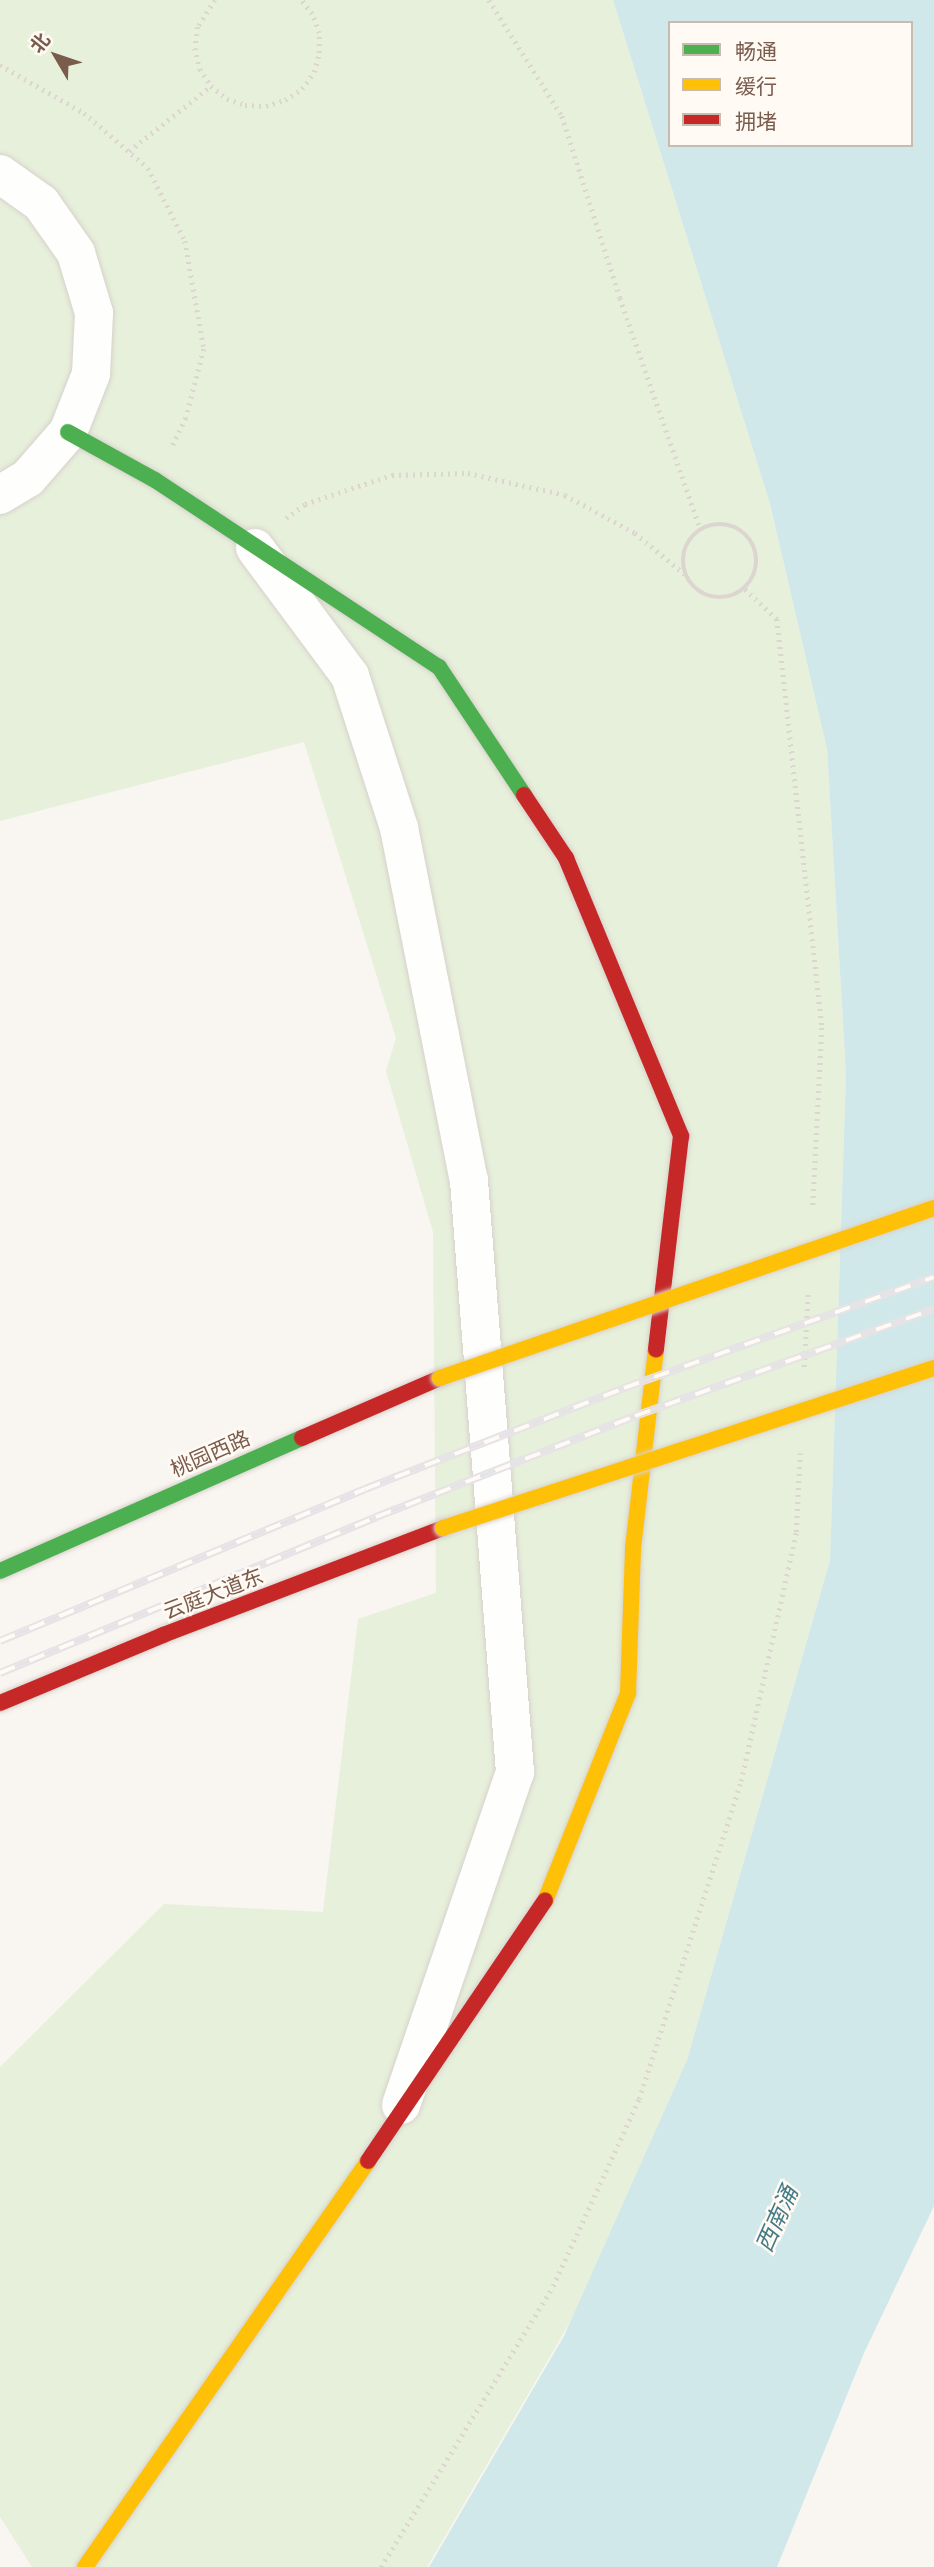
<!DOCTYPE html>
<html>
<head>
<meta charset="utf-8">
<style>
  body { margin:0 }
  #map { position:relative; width:934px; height:2567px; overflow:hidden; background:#f9f5f0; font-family:Quicksand,"Noto Sans SC",sans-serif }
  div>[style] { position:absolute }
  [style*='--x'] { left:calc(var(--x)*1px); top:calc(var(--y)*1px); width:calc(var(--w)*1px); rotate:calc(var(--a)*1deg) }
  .green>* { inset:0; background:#e7f0db }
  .water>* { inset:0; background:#d0e8ea }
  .path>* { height:4.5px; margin-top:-2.25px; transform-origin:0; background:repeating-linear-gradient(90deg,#dcd5d0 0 2px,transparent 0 7px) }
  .path>.ring { margin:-2.25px; padding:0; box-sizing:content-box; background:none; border:4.5px solid #dcd5d0; border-radius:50% }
  .roads { filter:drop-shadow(0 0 2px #d7d1cb) drop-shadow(0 0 2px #d7d1cb) }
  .street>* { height:38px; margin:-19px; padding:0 19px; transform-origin:19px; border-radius:19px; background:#fefefd }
  .fast>* { height:16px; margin:-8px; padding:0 8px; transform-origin:8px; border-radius:8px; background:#4caf50 }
  .slow>* { height:16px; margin:-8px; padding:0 8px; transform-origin:8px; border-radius:8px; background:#ffc107 }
  .jam>* { height:16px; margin:-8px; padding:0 8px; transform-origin:8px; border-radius:8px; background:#c62828 }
  .rail>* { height:8px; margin-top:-4px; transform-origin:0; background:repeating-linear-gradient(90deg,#fffaf3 0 16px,#e6e3e7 0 32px); box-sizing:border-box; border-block:2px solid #e6e3e7 }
  .bridges { filter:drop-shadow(0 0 2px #d9d2cb) drop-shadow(0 0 2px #d9d2cb) }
  .slow-bridge>* { height:16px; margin:-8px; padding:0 8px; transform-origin:8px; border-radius:8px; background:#ffc107 }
  span { translate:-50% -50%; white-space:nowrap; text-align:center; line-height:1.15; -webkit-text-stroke:5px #fffaf3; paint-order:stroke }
  .street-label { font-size:21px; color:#7a5c4d }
  .water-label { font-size:23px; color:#437c86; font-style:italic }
  .legend { position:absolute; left:668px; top:21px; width:245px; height:126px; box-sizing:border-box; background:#fffaf3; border:2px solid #cabbb1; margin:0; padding:9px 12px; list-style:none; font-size:21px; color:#7a5c4d }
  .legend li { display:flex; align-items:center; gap:14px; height:35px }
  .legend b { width:35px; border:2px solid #cabbb1 }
  .north { position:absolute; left:21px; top:21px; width:70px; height:70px; -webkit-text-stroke:5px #fffaf3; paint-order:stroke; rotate:309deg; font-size:19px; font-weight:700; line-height:28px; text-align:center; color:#7a5c4d }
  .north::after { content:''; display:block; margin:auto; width:24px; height:32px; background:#7a5c4d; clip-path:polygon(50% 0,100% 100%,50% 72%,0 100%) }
</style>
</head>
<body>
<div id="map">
  <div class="green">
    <div style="clip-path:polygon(0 0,613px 0,770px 504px,827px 749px,846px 1074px,830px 1560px,687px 2060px,576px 2312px,427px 2567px,32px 2567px,0 2517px,0 2067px,164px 1904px,323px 1912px,358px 1619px,436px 1593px,433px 1232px,386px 1071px,396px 1038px,304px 742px,0 821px)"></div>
  </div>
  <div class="water">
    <div style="clip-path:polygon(evenodd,613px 0,934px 0,934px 2206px,864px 2353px,777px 2567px,429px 2567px,564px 2336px,687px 2060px,830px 1560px,846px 1074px,827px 749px,770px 504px,613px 0,670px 23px,911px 23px,911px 145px,670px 145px,670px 23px)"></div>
  </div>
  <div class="path">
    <div style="--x:215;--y:0;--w:32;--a:122"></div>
    <div style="--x:198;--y:27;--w:21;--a:98"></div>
    <div style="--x:195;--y:48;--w:22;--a:77"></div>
    <div style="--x:200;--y:69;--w:20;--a:57"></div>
    <div style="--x:211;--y:86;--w:21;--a:39"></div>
    <div style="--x:227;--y:99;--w:19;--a:18"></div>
    <div style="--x:245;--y:105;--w:21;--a:3"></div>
    <div style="--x:266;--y:106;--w:20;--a:-18"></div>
    <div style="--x:285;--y:100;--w:20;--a:-33"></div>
    <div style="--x:302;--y:89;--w:21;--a:-55"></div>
    <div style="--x:314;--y:72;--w:20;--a:-75"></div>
    <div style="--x:319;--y:53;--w:20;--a:-90"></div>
    <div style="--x:319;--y:33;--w:20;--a:-110"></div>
    <div style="--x:312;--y:14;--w:18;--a:-128"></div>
    <div style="--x:489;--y:0;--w:137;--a:57.8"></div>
    <div style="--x:562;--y:116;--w:191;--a:72.3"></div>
    <div style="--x:620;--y:298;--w:246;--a:70.8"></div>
    <div style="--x:0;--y:65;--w:97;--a:29.7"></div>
    <div style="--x:84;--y:113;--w:84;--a:40.7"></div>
    <div style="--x:148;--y:168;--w:82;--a:63.1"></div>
    <div style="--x:185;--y:241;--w:110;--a:80"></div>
    <div style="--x:204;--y:349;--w:71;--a:104.6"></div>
    <div style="--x:186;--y:418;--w:30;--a:116"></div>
    <div style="--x:129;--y:151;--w:105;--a:-38.4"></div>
    <div style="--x:286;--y:518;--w:24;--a:-36"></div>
    <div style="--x:305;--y:504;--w:92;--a:-18.4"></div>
    <div style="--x:392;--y:475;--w:76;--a:-1.5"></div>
    <div style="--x:468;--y:473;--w:99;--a:12.8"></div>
    <div style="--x:565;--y:495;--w:80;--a:28.5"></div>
    <div style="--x:635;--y:533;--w:65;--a:39.4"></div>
    <div class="ring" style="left:683px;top:524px;width:69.5px;height:69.5px"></div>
    <div style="--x:745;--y:589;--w:44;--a:43.2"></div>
    <div style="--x:777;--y:619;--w:411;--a:83.7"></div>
    <div style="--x:822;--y:1028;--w:179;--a:92.9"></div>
    <div style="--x:804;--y:1367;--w:75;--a:-86.9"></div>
    <div style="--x:381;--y:2567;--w:329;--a:-58.5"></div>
    <div style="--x:553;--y:2286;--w:206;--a:-65.3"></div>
    <div style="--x:639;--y:2099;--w:334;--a:-72.2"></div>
    <div style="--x:741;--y:1781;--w:255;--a:-77.5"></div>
    <div style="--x:796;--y:1532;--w:79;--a:-87.1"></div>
  </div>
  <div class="roads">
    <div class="street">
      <div style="--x:0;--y:174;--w:50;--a:35.3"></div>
      <div style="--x:41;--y:203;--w:61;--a:55"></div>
      <div style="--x:76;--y:253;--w:63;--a:73.3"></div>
      <div style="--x:94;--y:313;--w:61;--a:92.8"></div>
      <div style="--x:91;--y:374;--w:62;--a:111.6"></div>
      <div style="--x:68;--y:432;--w:61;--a:131"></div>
      <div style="--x:28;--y:478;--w:33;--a:149"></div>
      <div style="--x:255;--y:548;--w:159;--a:53.4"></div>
      <div style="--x:350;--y:676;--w:160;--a:72.1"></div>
      <div style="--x:399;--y:828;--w:360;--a:78.8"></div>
      <div style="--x:469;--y:1181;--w:593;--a:85.55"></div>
      <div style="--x:515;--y:1772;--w:352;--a:108.9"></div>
    </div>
    <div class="fast">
      <div style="--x:68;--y:432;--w:99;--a:28.9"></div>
      <div style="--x:155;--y:480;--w:340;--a:33.4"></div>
      <div style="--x:439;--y:667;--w:154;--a:56.4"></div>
      <div style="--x:0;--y:1571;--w:330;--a:-23.8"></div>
    </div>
    <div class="slow">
      <div style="--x:545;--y:1901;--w:224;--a:-68.2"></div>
      <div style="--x:628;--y:1693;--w:145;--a:-88"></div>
      <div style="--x:633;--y:1548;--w:199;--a:-83.4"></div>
      <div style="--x:85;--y:2567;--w:495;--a:-55.1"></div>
    </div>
    <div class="jam">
      <div style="--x:524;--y:795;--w:76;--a:56.3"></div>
      <div style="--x:566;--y:858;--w:301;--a:67.5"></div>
      <div style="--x:681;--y:1136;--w:215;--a:96.7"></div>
      <div style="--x:302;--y:1438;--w:150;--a:-23.5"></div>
      <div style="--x:0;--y:1703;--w:177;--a:-22.6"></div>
      <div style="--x:163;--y:1635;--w:300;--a:-20.9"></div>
      <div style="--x:368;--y:2161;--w:315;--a:-55.8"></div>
    </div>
  </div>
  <div class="rail">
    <div style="--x:0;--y:1641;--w:395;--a:-22.6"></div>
    <div style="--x:365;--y:1489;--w:278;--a:-21.3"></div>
    <div style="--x:624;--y:1388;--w:329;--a:-19.7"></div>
    <div style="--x:0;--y:1673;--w:407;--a:-22.5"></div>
    <div style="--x:376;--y:1517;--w:278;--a:-21.3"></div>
    <div style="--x:635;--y:1416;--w:318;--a:-19.7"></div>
  </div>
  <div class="bridges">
    <div class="slow-bridge">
      <div style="--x:440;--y:1378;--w:522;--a:-18.99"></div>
      <div style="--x:443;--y:1528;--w:516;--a:-18.05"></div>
    </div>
  </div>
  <div class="street-label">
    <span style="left:210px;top:1453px;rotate:-24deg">桃园西路</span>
    <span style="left:213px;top:1593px;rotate:-21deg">云庭大道东</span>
  </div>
  <div class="water-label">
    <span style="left:777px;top:2219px;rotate:-66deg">西南涌</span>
  </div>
  <ul class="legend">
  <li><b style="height:9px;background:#4caf50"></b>畅通</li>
  <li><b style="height:9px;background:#ffc107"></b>缓行</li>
  <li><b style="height:9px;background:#c62828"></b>拥堵</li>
  </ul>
  <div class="north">北</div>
</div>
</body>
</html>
